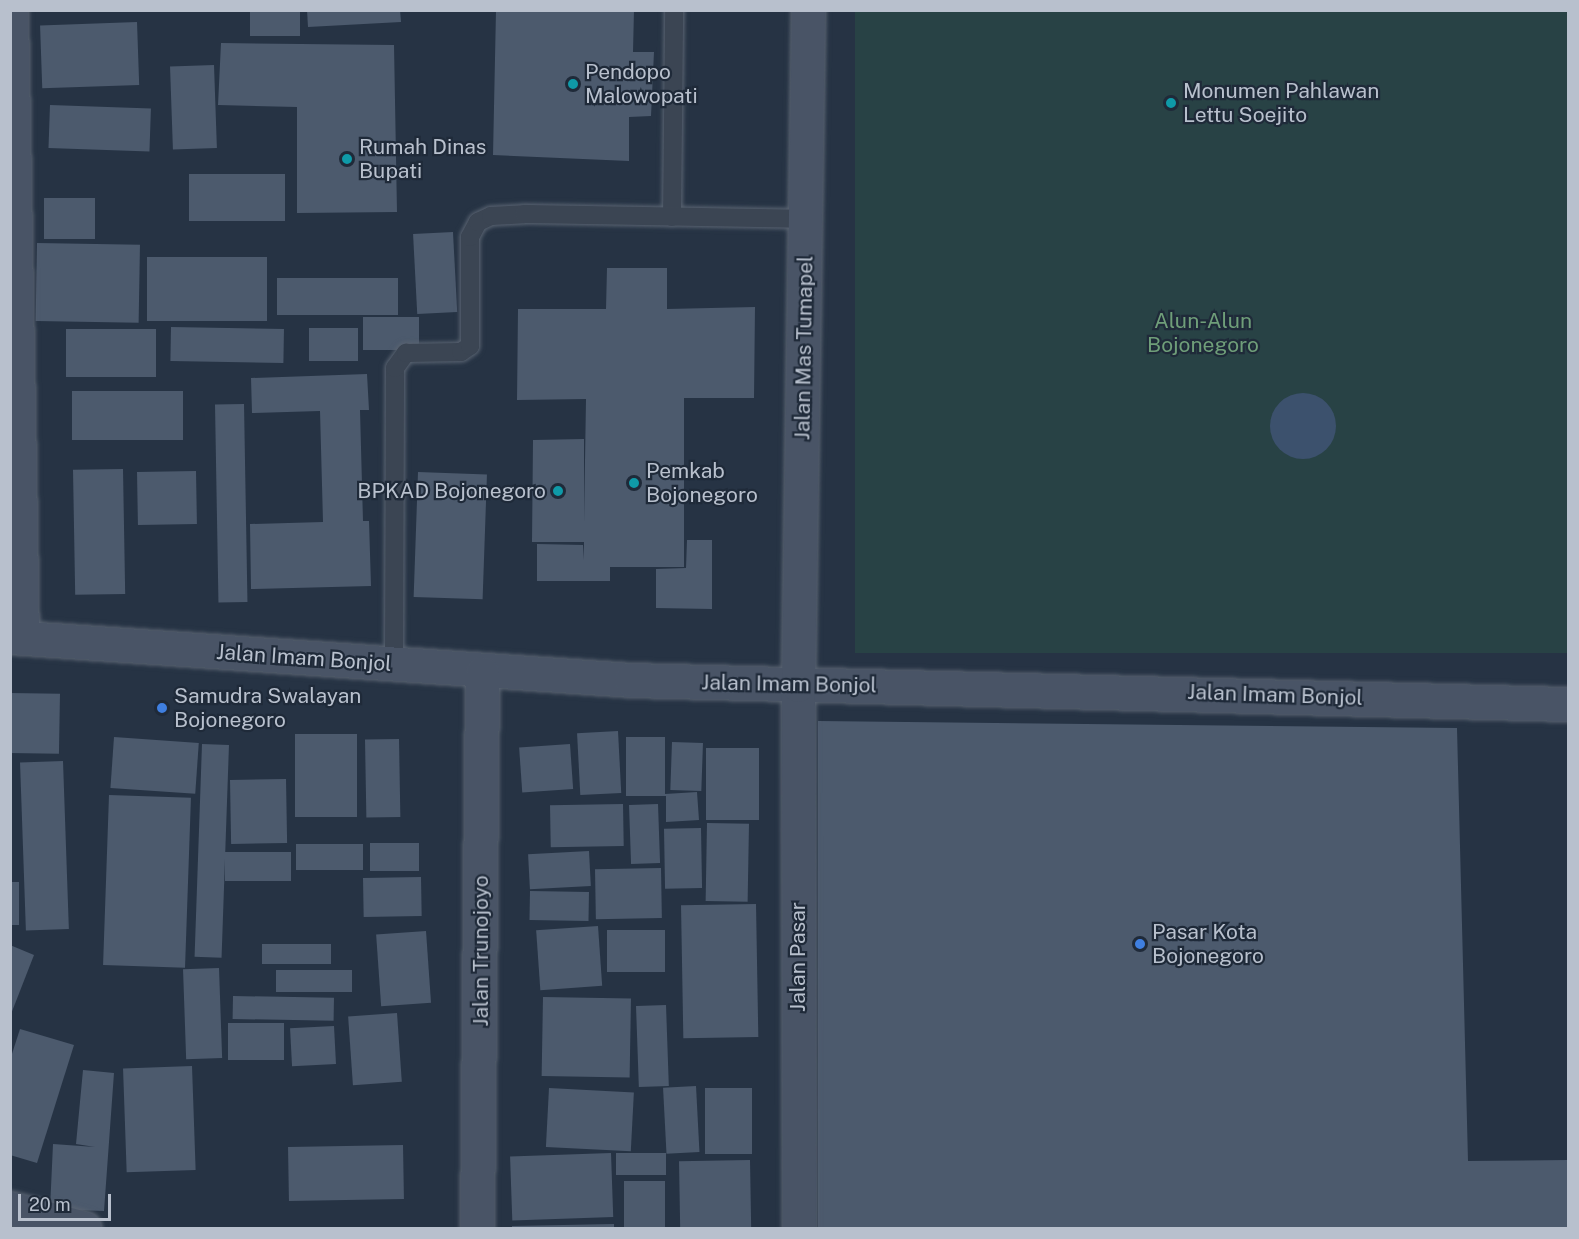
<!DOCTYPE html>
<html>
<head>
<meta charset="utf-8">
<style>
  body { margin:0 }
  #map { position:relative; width:1579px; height:1239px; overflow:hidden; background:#263344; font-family:"Public Sans",sans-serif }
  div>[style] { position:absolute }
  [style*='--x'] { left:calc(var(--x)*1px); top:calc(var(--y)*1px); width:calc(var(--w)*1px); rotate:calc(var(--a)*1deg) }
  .green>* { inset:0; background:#284245; transform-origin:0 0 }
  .water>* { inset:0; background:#3c516d }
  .round { border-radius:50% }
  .building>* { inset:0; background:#4c5a6d; transform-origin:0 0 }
  .roads { filter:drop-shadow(0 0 2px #596371) drop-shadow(0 0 2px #596371) }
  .lane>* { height:18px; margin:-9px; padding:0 9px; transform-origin:9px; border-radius:9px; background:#3b4553 }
  .secondary>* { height:33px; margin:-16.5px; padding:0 16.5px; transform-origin:16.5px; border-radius:16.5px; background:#495466 }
  .dots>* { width:16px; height:16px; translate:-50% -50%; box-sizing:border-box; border:3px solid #1f2a39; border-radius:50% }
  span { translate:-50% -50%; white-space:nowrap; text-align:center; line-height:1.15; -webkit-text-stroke:4.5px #1f2a39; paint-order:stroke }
  .poi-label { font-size:21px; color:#b8c0cd }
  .left { translate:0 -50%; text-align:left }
  .right { translate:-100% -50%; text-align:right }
  .park-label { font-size:21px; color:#6f9e79 }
  .street-label { font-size:21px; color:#b8c0cd }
  .frame { position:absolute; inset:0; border:12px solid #b8c0cd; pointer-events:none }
  .scale { position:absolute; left:18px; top:1194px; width:93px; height:27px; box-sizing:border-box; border:3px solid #b8c0cd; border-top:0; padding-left:8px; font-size:18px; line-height:21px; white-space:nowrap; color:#b8c0cd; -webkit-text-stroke:4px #1f2a39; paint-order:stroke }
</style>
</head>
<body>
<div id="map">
  <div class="green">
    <div style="left:855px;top:11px;width:713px;height:642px"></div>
  </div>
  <div class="water">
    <div class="round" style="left:1270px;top:393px;width:66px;height:66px"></div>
  </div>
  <div class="building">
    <div style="left:250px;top:10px;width:50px;height:26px"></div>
    <div style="clip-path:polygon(307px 10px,400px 10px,401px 22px,308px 27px)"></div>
    <div style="clip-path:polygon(496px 10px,634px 10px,633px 52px,654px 52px,651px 116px,629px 117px,629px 161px,493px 155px)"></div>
    <div style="left:137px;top:22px;width:63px;height:97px;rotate:88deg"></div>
    <div style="clip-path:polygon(221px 43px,394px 45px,397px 212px,297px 213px,297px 107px,218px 105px)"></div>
    <div style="left:214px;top:65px;width:83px;height:44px;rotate:88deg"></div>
    <div style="left:50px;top:105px;width:101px;height:43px;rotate:2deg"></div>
    <div style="left:189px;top:174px;width:96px;height:47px"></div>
    <div style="left:44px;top:198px;width:51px;height:41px"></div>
    <div style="left:453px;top:232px;width:80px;height:40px;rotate:87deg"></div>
    <div style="left:37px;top:243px;width:103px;height:78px;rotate:1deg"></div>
    <div style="left:147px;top:257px;width:120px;height:64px"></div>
    <div style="clip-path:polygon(607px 268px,667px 268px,667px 309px,755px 307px,754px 398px,684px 398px,684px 567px,610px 567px,610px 581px,537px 581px,537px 544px,583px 545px,584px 560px,584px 542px,532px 542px,533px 440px,584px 439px,584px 523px,586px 399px,517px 400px,518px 309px,606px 309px)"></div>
    <div style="left:398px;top:278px;width:37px;height:121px;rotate:90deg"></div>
    <div style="left:363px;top:317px;width:56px;height:33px"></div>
    <div style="left:171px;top:327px;width:113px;height:34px;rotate:1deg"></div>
    <div style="left:309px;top:328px;width:49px;height:33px"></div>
    <div style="left:156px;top:329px;width:48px;height:90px;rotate:90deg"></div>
    <div style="clip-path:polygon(367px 374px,369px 410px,360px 410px,363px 521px,369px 521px,371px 586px,251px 589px,250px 524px,323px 522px,320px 411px,252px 413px,251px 378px)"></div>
    <div style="left:72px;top:391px;width:111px;height:49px"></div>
    <div style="left:244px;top:404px;width:198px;height:29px;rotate:89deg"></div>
    <div style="left:123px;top:469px;width:125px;height:50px;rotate:89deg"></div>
    <div style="left:196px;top:471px;width:53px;height:59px;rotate:89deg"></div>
    <div style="left:418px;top:472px;width:69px;height:125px;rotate:2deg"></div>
    <div style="clip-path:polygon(687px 540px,712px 540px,712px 609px,656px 608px,656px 569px,686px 568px)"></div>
    <div style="left:10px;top:693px;width:50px;height:60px;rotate:1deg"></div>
    <div style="clip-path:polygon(818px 721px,1457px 728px,1468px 1161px,1568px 1160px,1568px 1228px,818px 1228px)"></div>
    <div style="left:618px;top:731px;width:62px;height:41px;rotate:87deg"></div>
    <div style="left:295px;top:734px;width:62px;height:83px"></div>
    <div style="left:114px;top:737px;width:85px;height:51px;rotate:4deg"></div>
    <div style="clip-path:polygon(626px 737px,665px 737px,665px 794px,697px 792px,699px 820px,666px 822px,666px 796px,626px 796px)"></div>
    <div style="left:399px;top:739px;width:78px;height:34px;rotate:89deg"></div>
    <div style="left:672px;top:742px;width:31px;height:48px;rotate:2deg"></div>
    <div style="left:202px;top:744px;width:27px;height:213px;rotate:2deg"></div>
    <div style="left:570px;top:744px;width:45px;height:51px;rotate:86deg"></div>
    <div style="left:706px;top:748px;width:53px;height:72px"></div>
    <div style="left:63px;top:761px;width:168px;height:43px;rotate:88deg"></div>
    <div style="left:286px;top:779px;width:64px;height:56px;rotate:89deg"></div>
    <div style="left:109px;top:795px;width:82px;height:170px;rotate:2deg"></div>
    <div style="left:623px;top:804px;width:42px;height:73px;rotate:89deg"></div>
    <div style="left:658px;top:804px;width:59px;height:29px;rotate:88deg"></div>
    <div style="left:707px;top:823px;width:42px;height:78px;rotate:1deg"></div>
    <div style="left:701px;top:828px;width:60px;height:37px;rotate:89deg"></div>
    <div style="left:370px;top:843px;width:49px;height:28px"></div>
    <div style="left:296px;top:844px;width:67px;height:26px"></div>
    <div style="left:589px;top:851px;width:35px;height:61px;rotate:87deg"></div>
    <div style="left:291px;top:852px;width:29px;height:66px;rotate:90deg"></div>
    <div style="left:661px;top:868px;width:50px;height:66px;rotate:89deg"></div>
    <div style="left:421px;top:877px;width:39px;height:58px;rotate:89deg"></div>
    <div style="left:10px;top:882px;width:9px;height:43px"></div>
    <div style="left:530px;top:891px;width:59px;height:29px;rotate:1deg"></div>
    <div style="left:756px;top:904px;width:133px;height:75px;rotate:89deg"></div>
    <div style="left:598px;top:926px;width:60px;height:62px;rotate:86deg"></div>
    <div style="left:607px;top:930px;width:58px;height:42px"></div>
    <div style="left:426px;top:931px;width:72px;height:50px;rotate:86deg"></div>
    <div style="left:262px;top:944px;width:69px;height:20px"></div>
    <div style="clip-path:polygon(10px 945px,34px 955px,11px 1014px,10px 1014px)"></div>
    <div style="left:219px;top:968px;width:90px;height:36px;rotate:88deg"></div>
    <div style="left:276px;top:970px;width:76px;height:22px"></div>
    <div style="left:233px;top:996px;width:101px;height:23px;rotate:1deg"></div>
    <div style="left:543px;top:997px;width:88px;height:79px;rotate:1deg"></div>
    <div style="left:666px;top:1005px;width:81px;height:30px;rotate:88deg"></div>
    <div style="left:397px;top:1013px;width:69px;height:49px;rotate:86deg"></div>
    <div style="left:284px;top:1023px;width:37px;height:56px;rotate:90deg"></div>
    <div style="left:334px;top:1026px;width:38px;height:44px;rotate:87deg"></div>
    <div style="clip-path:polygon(20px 1029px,74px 1045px,37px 1163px,10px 1155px,10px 1060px)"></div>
    <div style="left:192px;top:1066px;width:104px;height:69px;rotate:88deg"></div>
    <div style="clip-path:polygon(83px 1070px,114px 1073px,104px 1211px,50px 1209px,53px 1144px,95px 1147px,76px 1144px)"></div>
    <div style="left:696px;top:1086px;width:66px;height:33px;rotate:87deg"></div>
    <div style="left:549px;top:1088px;width:85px;height:59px;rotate:3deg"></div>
    <div style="left:705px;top:1088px;width:47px;height:66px"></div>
    <div style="left:403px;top:1145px;width:54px;height:115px;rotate:89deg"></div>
    <div style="left:611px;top:1153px;width:64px;height:101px;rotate:88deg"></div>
    <div style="left:666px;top:1153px;width:22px;height:50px;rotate:90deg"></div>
    <div style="left:750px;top:1160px;width:68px;height:71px;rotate:89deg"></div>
    <div style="left:624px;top:1181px;width:41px;height:47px"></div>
    <div style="clip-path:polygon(614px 1224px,614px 1228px,512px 1228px,512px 1226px)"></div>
  </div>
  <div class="roads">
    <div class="lane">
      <div style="--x:672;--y:217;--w:207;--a:-89.4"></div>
      <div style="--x:394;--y:664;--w:296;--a:-89.8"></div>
      <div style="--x:395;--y:368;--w:19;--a:-54"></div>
      <div style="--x:406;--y:353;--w:55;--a:-1"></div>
      <div style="--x:461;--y:352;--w:11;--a:-34"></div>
      <div style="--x:470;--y:346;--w:109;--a:-90"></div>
      <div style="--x:470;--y:237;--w:17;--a:-62"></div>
      <div style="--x:478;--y:222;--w:14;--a:-25"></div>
      <div style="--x:491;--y:216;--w:33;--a:-3"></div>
      <div style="--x:524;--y:214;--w:282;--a:1"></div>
    </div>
    <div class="secondary">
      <div style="--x:11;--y:10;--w:628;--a:89"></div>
      <div style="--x:10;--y:637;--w:622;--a:3.96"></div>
      <div style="--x:631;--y:680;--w:937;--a:1.47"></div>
      <div style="--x:10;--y:1208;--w:77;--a:15.1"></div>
      <div style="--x:477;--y:1228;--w:555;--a:-89.48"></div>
      <div style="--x:799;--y:1228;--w:543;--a:-90.11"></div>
      <div style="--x:798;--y:685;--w:675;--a:-89.15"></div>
    </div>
  </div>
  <div class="dots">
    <div style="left:573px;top:84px;background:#0f9aa8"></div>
    <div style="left:1171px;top:103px;background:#0f9aa8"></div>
    <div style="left:347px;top:159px;background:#0f9aa8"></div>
    <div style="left:634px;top:483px;background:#0f9aa8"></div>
    <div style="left:558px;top:491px;background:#0f9aa8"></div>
    <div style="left:162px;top:708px;background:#3f7fe0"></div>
    <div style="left:1140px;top:944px;background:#3f7fe0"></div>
  </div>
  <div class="poi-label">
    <span class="left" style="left:585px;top:84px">Pendopo<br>Malowopati</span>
    <span class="left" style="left:1183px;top:103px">Monumen Pahlawan<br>Lettu Soejito</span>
    <span class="left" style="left:359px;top:159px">Rumah Dinas<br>Bupati</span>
    <span class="left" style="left:646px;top:483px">Pemkab<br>Bojonegoro</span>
    <span class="right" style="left:546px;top:491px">BPKAD Bojonegoro</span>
    <span class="left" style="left:174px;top:708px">Samudra Swalayan<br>Bojonegoro</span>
    <span class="left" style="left:1152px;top:944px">Pasar Kota<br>Bojonegoro</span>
  </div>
  <div class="park-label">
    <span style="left:1203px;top:333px">Alun-Alun<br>Bojonegoro</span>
  </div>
  <div class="street-label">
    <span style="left:804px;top:348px;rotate:-89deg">Jalan Mas Tumapel</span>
    <span style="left:304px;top:658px;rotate:4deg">Jalan Imam Bonjol</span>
    <span style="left:789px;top:684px;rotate:1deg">Jalan Imam Bonjol</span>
    <span style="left:1275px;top:695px;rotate:2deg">Jalan Imam Bonjol</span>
    <span style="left:481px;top:951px;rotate:-90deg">Jalan Trunojoyo</span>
    <span style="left:798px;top:957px;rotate:-90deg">Jalan Pasar</span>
  </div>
  <div class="frame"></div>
  <div class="scale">20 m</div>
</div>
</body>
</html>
